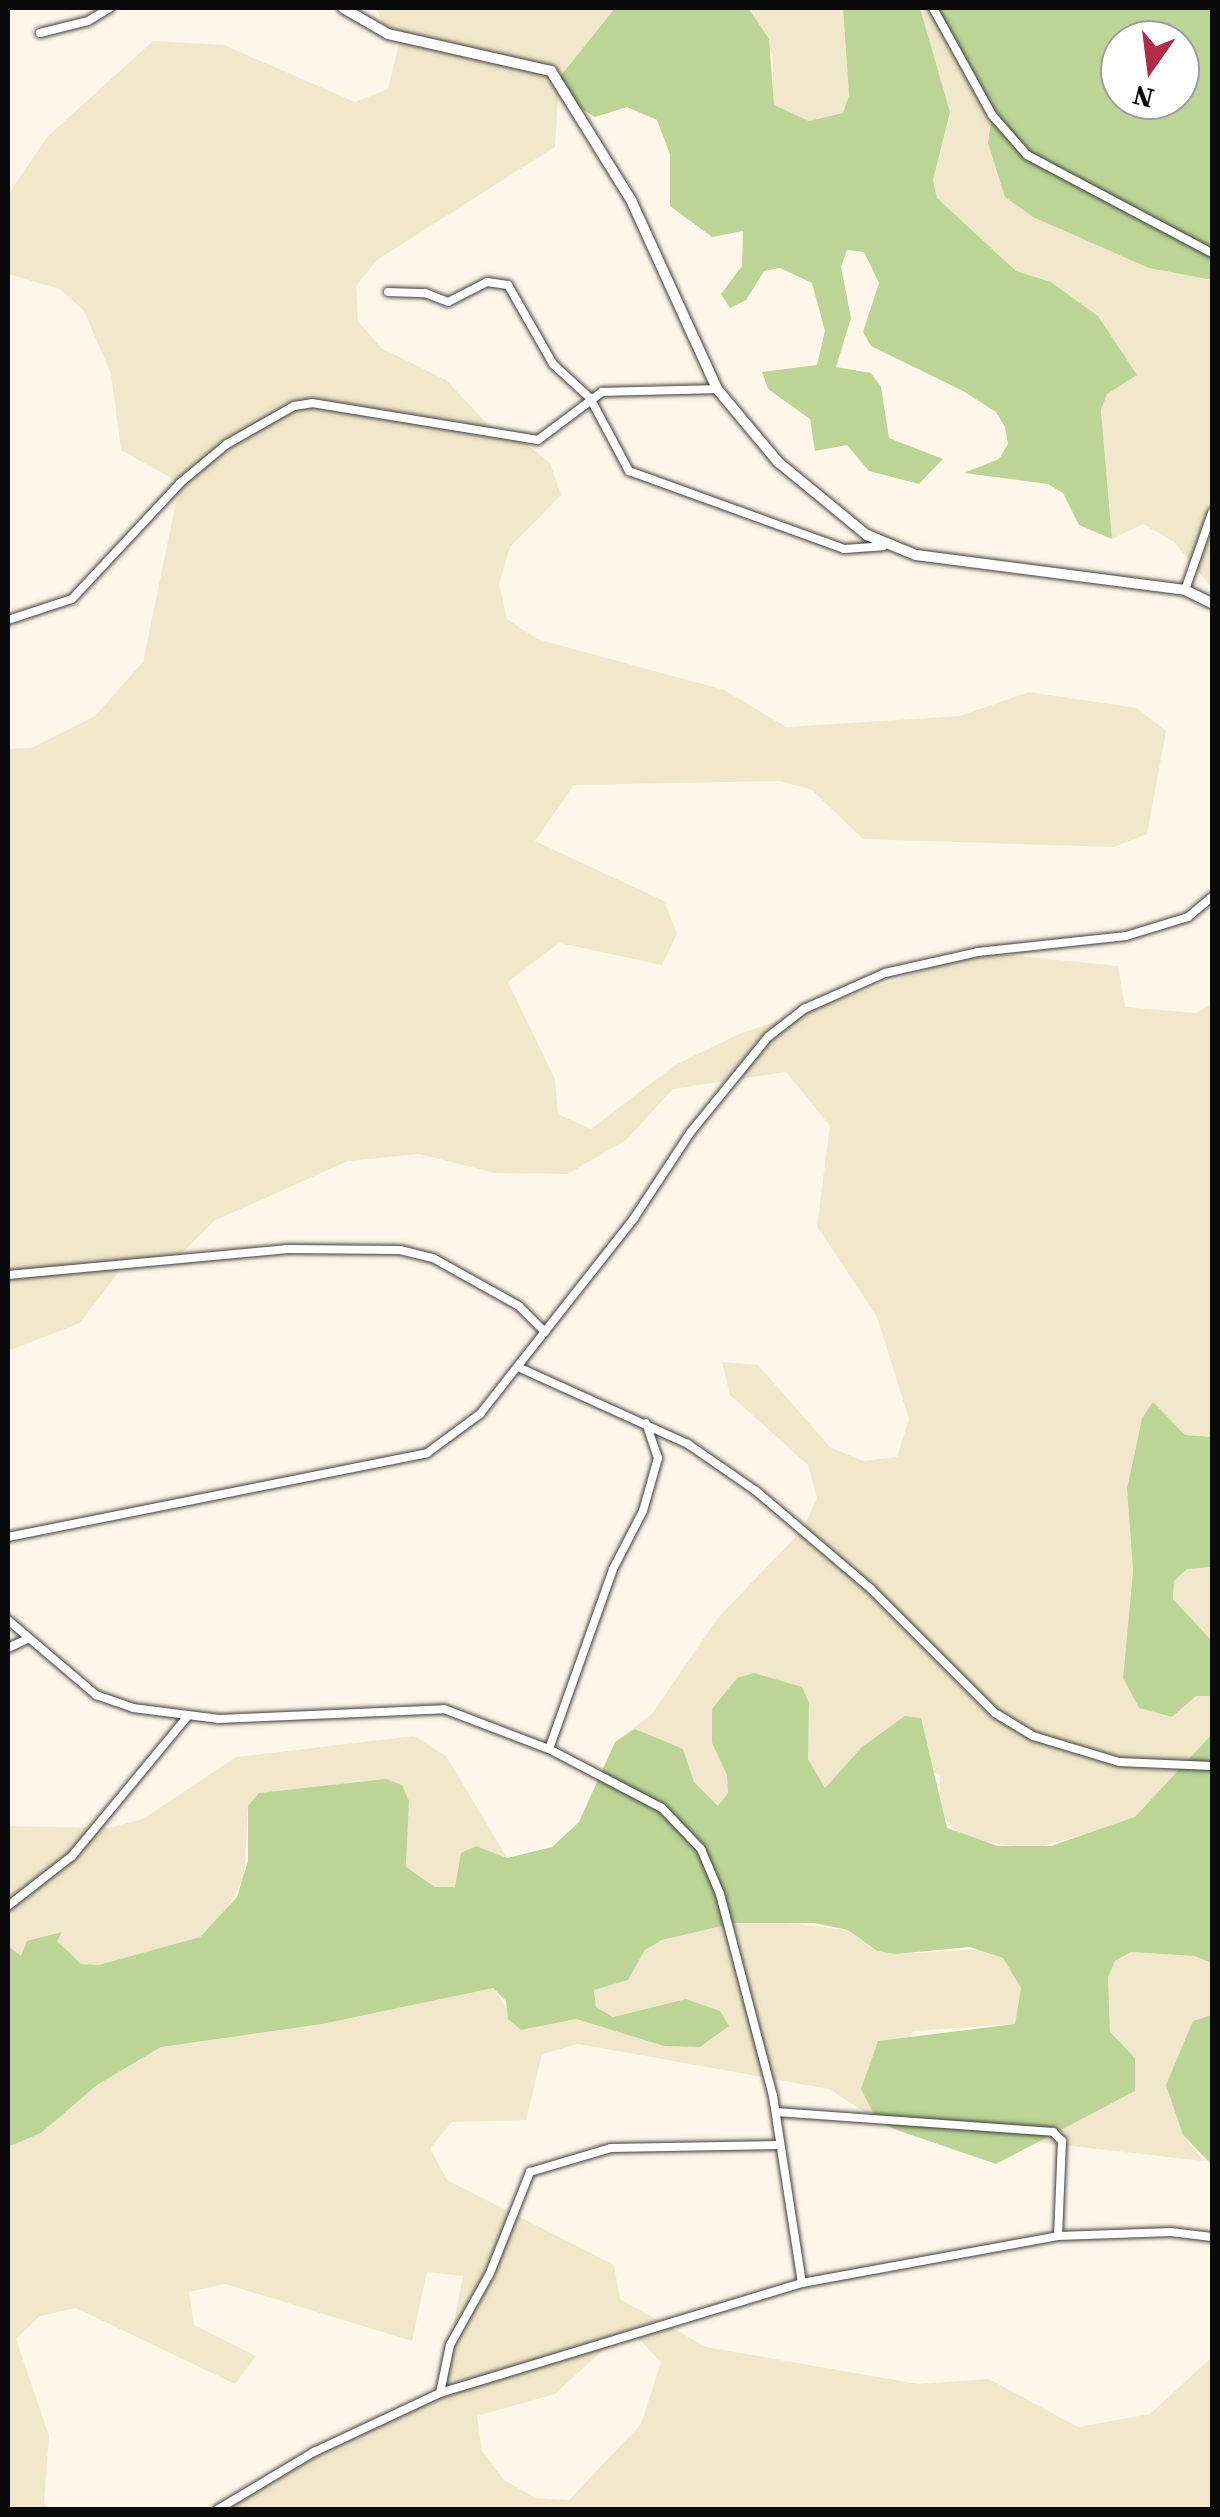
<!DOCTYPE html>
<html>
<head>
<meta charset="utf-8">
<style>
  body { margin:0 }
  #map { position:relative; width:1220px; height:2517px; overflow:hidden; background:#fef6e9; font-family:"Source Serif 4",serif }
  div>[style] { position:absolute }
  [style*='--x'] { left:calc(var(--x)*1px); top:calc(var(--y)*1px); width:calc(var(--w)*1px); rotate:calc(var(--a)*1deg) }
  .farmland>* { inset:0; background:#f1e8cb }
  .forest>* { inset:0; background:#bcd596 }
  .roads { filter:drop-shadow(0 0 2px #3d3d3d) drop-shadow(0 0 2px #3d3d3d) }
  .minor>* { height:8px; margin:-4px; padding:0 4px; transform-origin:4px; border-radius:4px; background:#fff }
  .tertiary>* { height:10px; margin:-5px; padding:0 5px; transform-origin:5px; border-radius:5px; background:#fff }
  span { translate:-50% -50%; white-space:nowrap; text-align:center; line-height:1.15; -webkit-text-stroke:10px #fff; paint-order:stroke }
  .frame { position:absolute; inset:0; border:10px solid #0a0a0a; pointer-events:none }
  .north { position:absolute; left:1100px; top:20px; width:100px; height:100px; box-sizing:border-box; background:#fff; border:2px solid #9d9d9d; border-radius:50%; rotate:194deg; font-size:28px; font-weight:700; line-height:40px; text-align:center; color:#0a0a0a }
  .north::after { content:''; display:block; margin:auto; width:35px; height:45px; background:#b02c47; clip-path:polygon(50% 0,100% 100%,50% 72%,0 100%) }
</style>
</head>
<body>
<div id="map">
  <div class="farmland">
    <div style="clip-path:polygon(376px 8px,615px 8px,559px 78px,555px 147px,377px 260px,356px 286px,358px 321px,381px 348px,446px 380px,496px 433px,521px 440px,550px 463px,561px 495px,510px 547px,499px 584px,507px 619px,537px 639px,724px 690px,786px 727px,960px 716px,1029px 692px,1137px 708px,1166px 731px,1147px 834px,1114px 847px,863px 839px,812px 790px,780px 781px,574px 785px,535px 841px,664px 901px,677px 934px,662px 965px,559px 943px,508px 982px,555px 1079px,558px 1114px,591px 1129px,675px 1065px,739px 1034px,978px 952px,1118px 966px,1125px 1007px,1197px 1013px,1212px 1003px,1212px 1437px,1185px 1435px,1153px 1403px,1142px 1418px,1127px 1489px,1133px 1571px,1123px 1677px,1139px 1708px,1172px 1717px,1196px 1696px,1212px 1696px,1212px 1734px,1135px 1817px,1119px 1825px,1032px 1849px,962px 1838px,939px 1812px,940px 1775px,862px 1747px,825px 1788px,808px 1759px,809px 1703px,712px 1743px,727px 1775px,728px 1793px,718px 1807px,635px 1729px,615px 1742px,652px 1714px,717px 1619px,803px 1529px,817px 1498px,808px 1465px,730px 1395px,722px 1362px,758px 1365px,830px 1447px,863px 1461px,897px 1457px,909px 1419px,877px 1317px,817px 1226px,830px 1126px,786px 1072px,673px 1089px,626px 1140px,568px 1174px,495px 1173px,419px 1154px,348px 1161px,214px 1221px,177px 1258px,124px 1265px,80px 1323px,8px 1351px,8px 749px,31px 748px,95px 716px,143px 662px,180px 483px,121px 450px,111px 374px,84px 311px,60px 289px,8px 274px,8px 195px,47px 137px,153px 41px,224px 45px,355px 102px,388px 89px,400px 39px,388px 34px)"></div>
    <div style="clip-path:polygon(748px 8px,843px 8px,849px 95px,843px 113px,809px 121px,773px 105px,773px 56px)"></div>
    <div style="clip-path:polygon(920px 8px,933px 8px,1149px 268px,1212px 280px,1212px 588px,1174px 542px,1143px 524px,1112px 539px,1101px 410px,1107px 394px,1136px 375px,1098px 316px,1051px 282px,1016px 271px,937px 198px,933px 180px,950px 112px)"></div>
    <div style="clip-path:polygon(1212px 1567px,1212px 1641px,1173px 1599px,1174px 1581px,1187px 1569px)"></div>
    <div style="clip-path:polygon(414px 1736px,446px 1756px,507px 1858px,461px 1854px,455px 1887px,435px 1887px,406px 1868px,409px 1801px,248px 1807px,244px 1878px,226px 1911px,200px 1937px,99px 1966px,81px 1964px,56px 1941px,61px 1933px,21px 1956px,8px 1946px,8px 1826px,108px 1828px,143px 1819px,236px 1757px)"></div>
    <div style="clip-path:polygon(evenodd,770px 1921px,848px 1930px,876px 1951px,896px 1954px,988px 1949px,1003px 1957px,1021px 1988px,1015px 2024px,913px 2031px,877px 2120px,829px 2089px,578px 2044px,542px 2054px,526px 2120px,452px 2122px,430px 2148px,447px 2180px,614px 2265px,620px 2299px,706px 2347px,918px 2384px,989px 2379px,1078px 2427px,1150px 2414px,1212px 2357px,1212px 2509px,217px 2509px,314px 2452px,440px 2393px,463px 2276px,427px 2272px,412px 2341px,225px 2284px,189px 2292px,194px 2325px,256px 2356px,235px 2384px,76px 2308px,40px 2316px,16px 2339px,49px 2436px,44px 2504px,50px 2509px,8px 2510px,8px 2147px,41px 2133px,97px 2085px,161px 2047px,322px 2024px,439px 1996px,493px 1988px,521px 2030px,576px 2019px,664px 2046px,686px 1999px,613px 2017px,596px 2007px,594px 1990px,628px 1980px,645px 1950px,662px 1940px,715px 1925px,770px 1921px,637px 2337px,661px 2362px,641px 2424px,569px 2500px,535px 2498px,504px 2480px,482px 2451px,477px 2416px,555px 2394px,605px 2348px,637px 2337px)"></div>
    <div style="clip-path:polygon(1131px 1952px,1194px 1956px,1212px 1963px,1212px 2015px,1183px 2135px,1204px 2161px,1035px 2142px,1135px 2091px,1135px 2058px,1110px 2033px,1108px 1977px,1115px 1961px)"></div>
  </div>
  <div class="forest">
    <div style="clip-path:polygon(615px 8px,748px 8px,769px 39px,774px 105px,809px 121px,843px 113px,849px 95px,843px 8px,920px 8px,950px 112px,933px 180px,937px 198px,1016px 271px,1051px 282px,1098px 316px,1137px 375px,1107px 394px,1101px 410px,1112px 539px,1079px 525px,1063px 493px,1048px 484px,964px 473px,999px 459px,1008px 444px,1005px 427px,996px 412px,963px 391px,871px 346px,863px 332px,879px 283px,864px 252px,847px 250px,841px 267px,851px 318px,836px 367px,871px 373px,881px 387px,889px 438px,943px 459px,919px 484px,869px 471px,847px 445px,815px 451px,810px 419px,768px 389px,762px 372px,817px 365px,825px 331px,812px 283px,780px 268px,764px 271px,746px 300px,730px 308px,721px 294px,742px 266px,743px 231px,712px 237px,670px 206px,670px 154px,657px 120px,627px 107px,595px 117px,577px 106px,559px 78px)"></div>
    <div style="clip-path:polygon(evenodd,933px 8px,1212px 8px,1212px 280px,1149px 268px,1033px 217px,1005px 197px,988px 143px,992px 115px,933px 8px,1120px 40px,1180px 40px,1180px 100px,1120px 100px,1120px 40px)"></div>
    <div style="clip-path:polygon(1153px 1402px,1185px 1435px,1212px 1437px,1212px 1567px,1187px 1569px,1174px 1581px,1173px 1599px,1212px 1641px,1212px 1696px,1196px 1696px,1172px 1717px,1139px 1708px,1123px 1678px,1133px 1571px,1127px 1489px,1142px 1418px)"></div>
    <div style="clip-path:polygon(754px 1673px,802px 1687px,809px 1703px,808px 1759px,825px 1788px,862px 1747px,905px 1716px,921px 1718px,947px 1828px,998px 1846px,1051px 1846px,1135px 1817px,1212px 1734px,1212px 1963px,1194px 1956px,1131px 1952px,1115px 1961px,1108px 1977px,1110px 2032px,1135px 2058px,1135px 2091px,996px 2164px,894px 2129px,877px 2120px,861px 2089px,878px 2041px,1015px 2024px,1021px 1988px,1003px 1958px,970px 1947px,896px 1954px,877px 1951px,848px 1930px,814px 1923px,734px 1923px,662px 1940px,645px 1950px,628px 1980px,594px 1990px,596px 2007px,613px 2017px,686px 1999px,720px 2011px,729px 2026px,700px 2047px,664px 2046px,576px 2019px,521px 2030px,508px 2019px,506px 2001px,493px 1988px,322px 2024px,161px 2047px,97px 2085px,41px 2133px,8px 2147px,8px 1946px,21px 1956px,27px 1941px,62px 1932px,57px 1941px,81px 1964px,99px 1965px,200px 1937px,237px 1897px,248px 1861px,248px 1806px,259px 1793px,386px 1779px,402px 1785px,409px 1801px,406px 1867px,435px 1887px,455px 1887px,461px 1853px,476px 1846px,507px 1858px,552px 1847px,579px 1822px,615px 1742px,635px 1729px,683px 1749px,694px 1782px,718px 1806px,728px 1793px,727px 1775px,712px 1743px,712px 1709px,737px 1678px)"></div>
    <div style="clip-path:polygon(1212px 2015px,1212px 2165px,1183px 2135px,1166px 2085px,1193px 2021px)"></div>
  </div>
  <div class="roads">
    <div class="minor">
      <div style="--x:933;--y:8;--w:122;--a:61.1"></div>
      <div style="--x:992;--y:115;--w:53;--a:48.8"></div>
      <div style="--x:1027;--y:155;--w:209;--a:27.9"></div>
      <div style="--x:40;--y:33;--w:49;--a:-14"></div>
      <div style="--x:88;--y:21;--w:26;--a:-31"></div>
      <div style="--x:388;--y:292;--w:37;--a:2"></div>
      <div style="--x:425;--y:293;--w:25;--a:21"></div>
      <div style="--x:448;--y:302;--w:44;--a:-27.1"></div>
      <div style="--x:487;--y:282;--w:21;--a:8"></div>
      <div style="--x:508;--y:285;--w:91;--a:60.3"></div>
      <div style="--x:553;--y:364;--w:50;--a:42.6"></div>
      <div style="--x:590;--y:398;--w:83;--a:61.9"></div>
      <div style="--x:629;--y:471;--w:229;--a:19.9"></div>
      <div style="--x:844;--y:549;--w:39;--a:-4"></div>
      <div style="--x:1185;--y:590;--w:82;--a:-70.7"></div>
      <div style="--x:8;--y:620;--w:67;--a:-18.2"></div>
      <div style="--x:72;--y:599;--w:158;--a:-47"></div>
      <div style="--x:180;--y:483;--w:61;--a:-39.7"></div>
      <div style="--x:227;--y:444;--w:77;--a:-29.6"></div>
      <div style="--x:294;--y:406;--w:18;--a:-9"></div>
      <div style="--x:312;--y:403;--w:229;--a:9.3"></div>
      <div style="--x:538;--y:440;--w:80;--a:-36.9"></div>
      <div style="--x:602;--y:392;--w:115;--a:-1.5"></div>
      <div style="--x:8;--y:1275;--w:279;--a:-5.3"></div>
      <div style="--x:286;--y:1249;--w:114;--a:0.5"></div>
      <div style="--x:400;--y:1250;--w:34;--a:14"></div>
      <div style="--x:433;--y:1258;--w:98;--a:29.2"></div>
      <div style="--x:519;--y:1306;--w:37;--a:45"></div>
      <div style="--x:518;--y:1367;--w:187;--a:24.4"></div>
      <div style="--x:688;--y:1444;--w:83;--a:34.7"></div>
      <div style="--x:756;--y:1491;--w:151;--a:40.4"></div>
      <div style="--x:871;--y:1589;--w:175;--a:45"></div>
      <div style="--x:995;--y:1713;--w:44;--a:31.2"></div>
      <div style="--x:1033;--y:1736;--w:90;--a:16.8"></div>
      <div style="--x:1119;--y:1762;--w:93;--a:2.5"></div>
      <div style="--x:8;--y:1537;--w:427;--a:-11.3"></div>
      <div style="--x:427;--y:1453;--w:66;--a:-36.3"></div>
      <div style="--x:480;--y:1414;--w:249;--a:-51.8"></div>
      <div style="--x:634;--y:1218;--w:102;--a:-56.6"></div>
      <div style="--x:690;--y:1133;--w:124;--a:-50.9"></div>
      <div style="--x:768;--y:1037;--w:46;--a:-37.9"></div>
      <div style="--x:804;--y:1009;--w:89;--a:-24"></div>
      <div style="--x:885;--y:973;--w:95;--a:-12.7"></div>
      <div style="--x:978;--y:952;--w:149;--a:-6.2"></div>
      <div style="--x:1126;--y:936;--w:65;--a:-17"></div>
      <div style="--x:1188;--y:917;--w:31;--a:-40"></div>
      <div style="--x:8;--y:1620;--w:116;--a:40.4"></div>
      <div style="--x:96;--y:1695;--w:39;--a:19"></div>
      <div style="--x:133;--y:1708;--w:87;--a:7.3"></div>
      <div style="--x:219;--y:1719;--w:225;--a:-2.5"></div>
      <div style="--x:444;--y:1709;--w:112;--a:20.9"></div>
      <div style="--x:549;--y:1749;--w:127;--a:27.6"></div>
      <div style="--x:662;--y:1808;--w:57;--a:46.4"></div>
      <div style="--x:701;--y:1849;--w:49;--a:67.1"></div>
      <div style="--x:720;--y:1894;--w:209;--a:75.3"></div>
      <div style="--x:773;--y:2096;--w:189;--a:81.2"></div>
      <div style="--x:8;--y:1648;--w:21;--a:-25"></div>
      <div style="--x:549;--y:1749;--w:191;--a:-70.4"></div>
      <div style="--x:613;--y:1569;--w:65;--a:-62.7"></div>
      <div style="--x:643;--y:1511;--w:55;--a:-74.2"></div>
      <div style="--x:658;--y:1458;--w:37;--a:-109"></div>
      <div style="--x:8;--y:1906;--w:81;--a:-38"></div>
      <div style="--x:72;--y:1856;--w:180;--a:-50.4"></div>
      <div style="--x:776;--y:2112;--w:278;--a:4.1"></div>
      <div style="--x:1053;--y:2132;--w:13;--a:45"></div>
      <div style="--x:1062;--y:2141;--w:95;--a:92.4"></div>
      <div style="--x:440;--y:2393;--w:49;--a:-78.2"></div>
      <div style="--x:450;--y:2345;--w:82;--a:-60.9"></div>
      <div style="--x:490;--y:2273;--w:109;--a:-68.4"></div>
      <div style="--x:530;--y:2172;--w:84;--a:-16.5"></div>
      <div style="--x:611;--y:2148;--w:169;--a:-1"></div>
      <div style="--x:217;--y:2510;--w:113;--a:-30.9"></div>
      <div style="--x:314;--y:2452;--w:139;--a:-25.1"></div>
      <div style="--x:440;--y:2393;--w:378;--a:-16.9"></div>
      <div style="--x:802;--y:2283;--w:260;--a:-10.4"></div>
      <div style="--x:1058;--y:2236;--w:113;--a:-2"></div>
      <div style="--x:1171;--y:2232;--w:41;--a:7"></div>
    </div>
    <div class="tertiary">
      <div style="--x:343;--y:8;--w:52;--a:30"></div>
      <div style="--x:388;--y:34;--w:167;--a:12.8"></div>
      <div style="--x:551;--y:71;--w:152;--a:58.2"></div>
      <div style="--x:631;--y:200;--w:208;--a:65.5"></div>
      <div style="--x:717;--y:389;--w:95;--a:50.1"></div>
      <div style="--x:778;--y:462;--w:115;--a:39.4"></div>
      <div style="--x:867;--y:535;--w:53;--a:22.2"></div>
      <div style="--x:916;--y:555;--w:271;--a:7.4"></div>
      <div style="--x:1185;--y:590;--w:30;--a:26"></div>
    </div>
  </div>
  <div class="frame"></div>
  <div class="north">N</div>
</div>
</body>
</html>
